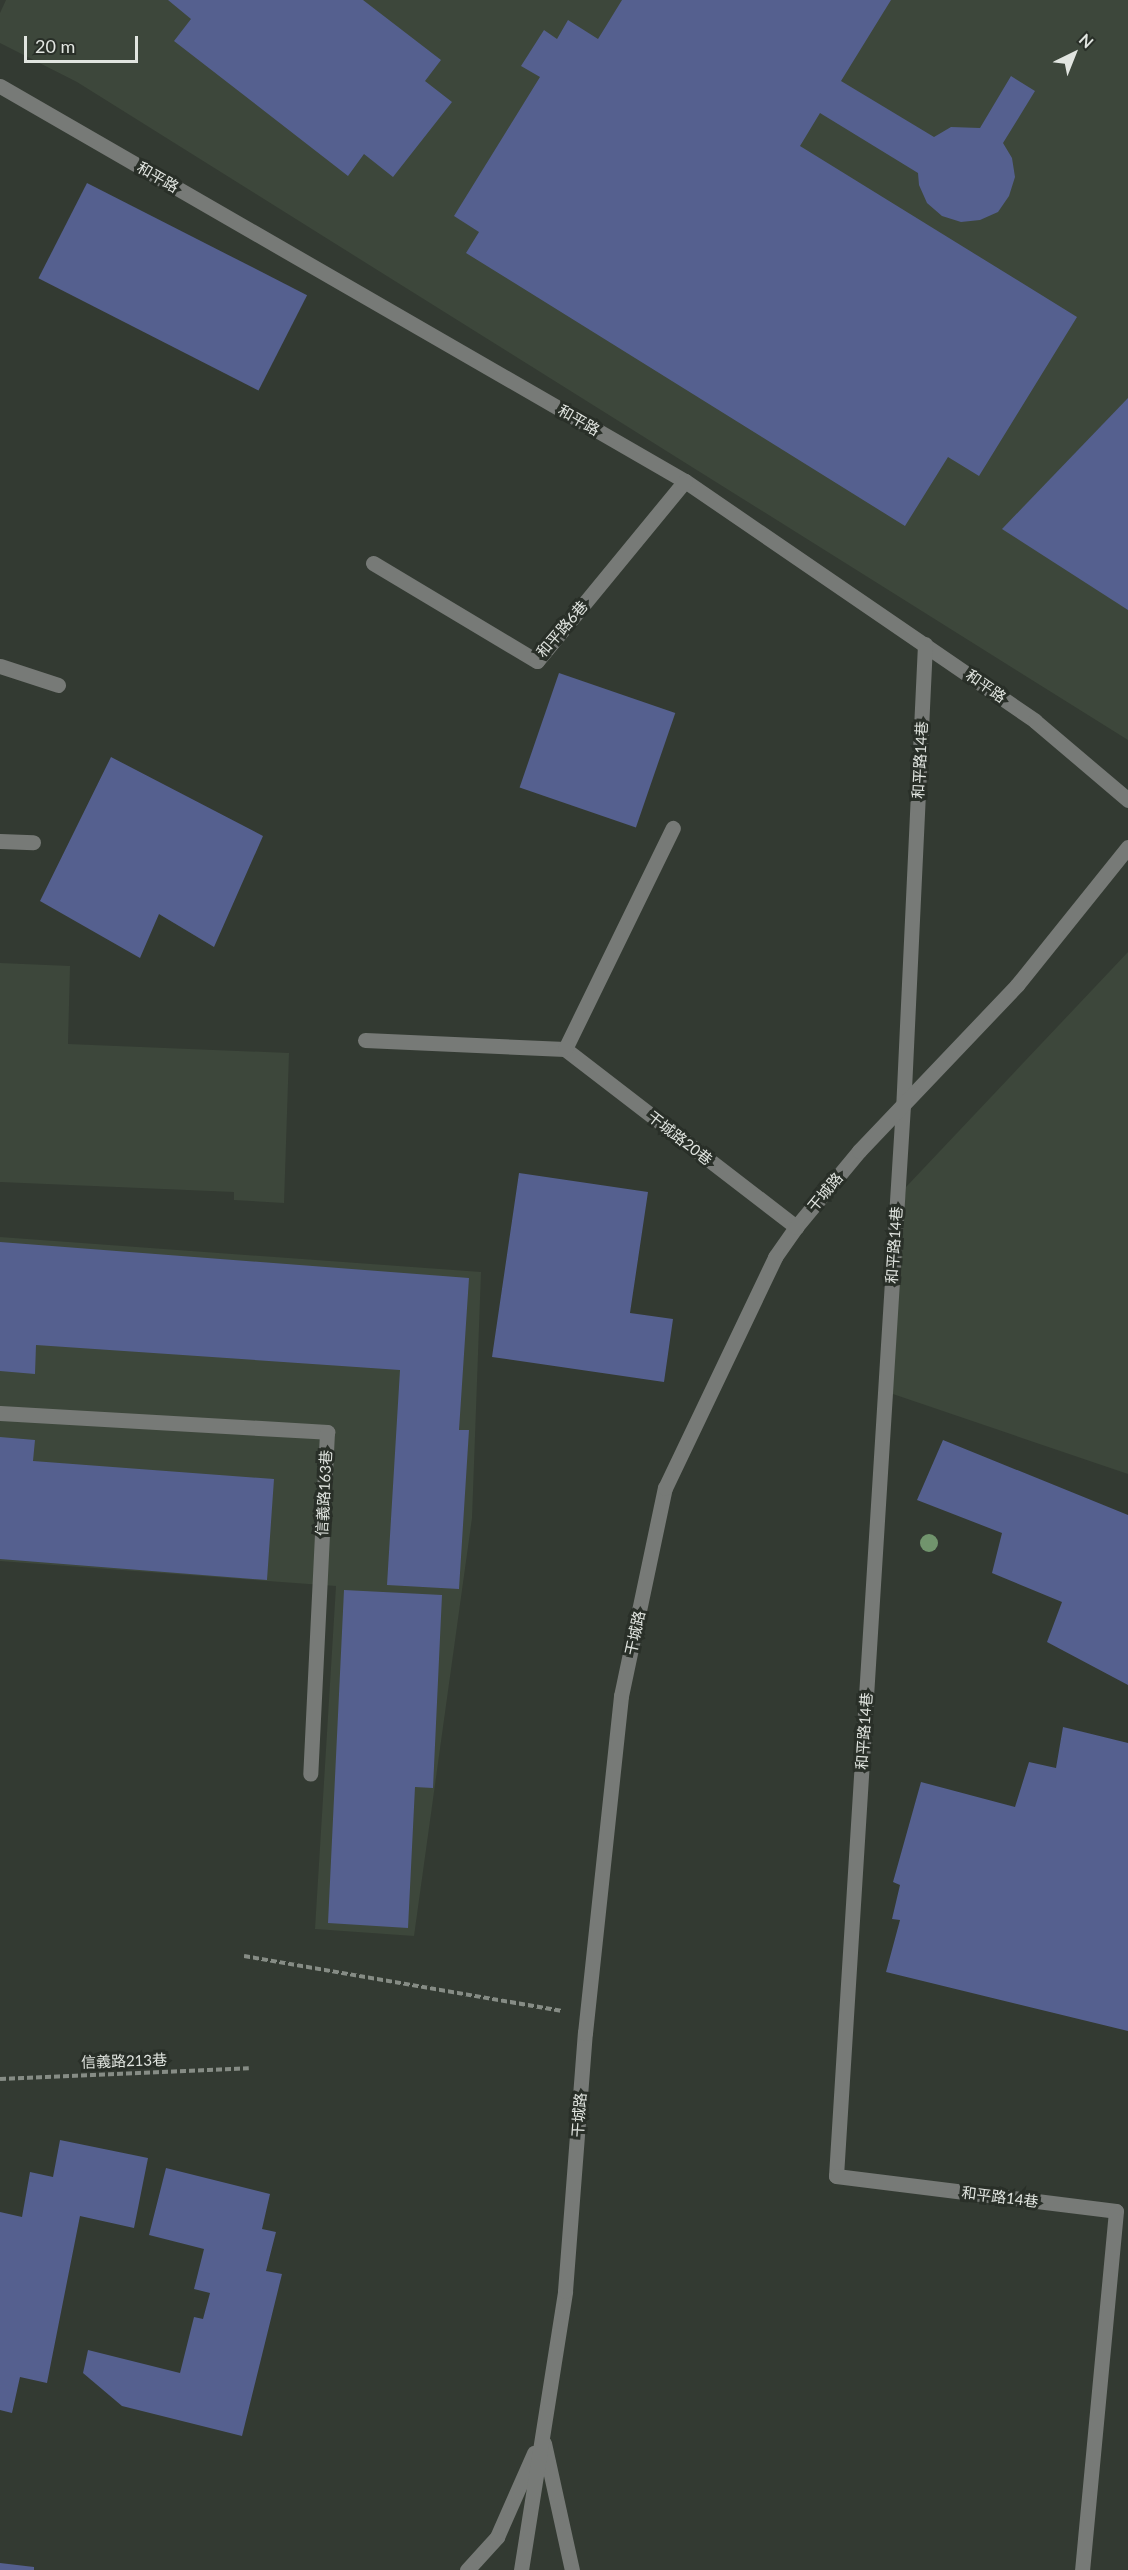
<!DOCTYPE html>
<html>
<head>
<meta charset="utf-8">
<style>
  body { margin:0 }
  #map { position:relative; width:1128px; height:2570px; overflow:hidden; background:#333a32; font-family:Lato,"Noto Sans TC",sans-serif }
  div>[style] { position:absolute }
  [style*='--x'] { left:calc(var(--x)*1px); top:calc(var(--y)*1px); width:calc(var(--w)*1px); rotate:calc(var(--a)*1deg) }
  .built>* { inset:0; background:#3d473b }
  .building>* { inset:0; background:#55608f; transform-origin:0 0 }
  .path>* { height:4px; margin-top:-2px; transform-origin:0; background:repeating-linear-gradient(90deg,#868c85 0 6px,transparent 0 9px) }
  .minor>* { height:15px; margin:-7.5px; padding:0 7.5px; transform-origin:7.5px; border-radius:7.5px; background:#777a77 }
  .trees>* { width:18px; height:18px; margin:-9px; border-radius:50%; background:#71946d }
  span { translate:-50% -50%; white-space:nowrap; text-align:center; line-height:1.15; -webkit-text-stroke:6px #292f28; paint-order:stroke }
  .street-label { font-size:15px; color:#e1e5e0 }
  .north { position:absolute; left:1044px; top:24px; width:60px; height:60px; -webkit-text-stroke:4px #292f28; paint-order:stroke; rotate:43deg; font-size:16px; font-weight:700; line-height:24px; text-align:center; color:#e1e5e0 }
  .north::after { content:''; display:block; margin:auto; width:21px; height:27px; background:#e1e5e0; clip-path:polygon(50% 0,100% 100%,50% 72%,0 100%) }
  .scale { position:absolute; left:24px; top:36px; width:114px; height:27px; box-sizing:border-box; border:3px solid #e1e5e0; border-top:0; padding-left:8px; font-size:18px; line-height:21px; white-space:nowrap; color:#e1e5e0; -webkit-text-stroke:4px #292f28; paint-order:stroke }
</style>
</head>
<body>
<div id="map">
  <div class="built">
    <div style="clip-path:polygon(6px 0,1128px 0,1128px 740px,77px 82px,0 43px,0 13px)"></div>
    <div style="clip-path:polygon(1128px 952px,1128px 1474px,887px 1392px,906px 1187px)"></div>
    <div style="clip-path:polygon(0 963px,70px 966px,68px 1044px,289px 1053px,284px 1203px,234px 1200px,234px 1192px,0 1182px)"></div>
    <div style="clip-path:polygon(0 1237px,481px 1272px,472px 1518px,414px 1936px,315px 1929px,336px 1586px,0 1561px)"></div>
  </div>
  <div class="building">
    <div style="clip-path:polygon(168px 0,363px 0,441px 60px,425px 81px,452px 102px,393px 177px,364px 154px,348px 176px,174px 41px,191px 19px)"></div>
    <div style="clip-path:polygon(622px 0,891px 0,841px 81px,934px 137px,951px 127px,980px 128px,1011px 76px,1035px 91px,1003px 143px,1012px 158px,1015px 177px,1009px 196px,998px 212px,980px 220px,961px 222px,942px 216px,927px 203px,919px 185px,918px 173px,820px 113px,800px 146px,1077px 317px,979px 476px,948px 457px,905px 526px,466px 253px,479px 232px,454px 216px,540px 77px,521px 66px,544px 30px,557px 39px,568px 20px,598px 39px)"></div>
    <div style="left:87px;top:183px;width:247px;height:107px;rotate:27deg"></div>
    <div style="clip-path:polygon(1128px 398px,1128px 610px,1002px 529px)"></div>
    <div style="left:559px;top:673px;width:123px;height:121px;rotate:19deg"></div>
    <div style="clip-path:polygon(111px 757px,263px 836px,214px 947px,159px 914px,140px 958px,40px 901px)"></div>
    <div style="clip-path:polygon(519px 1173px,648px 1192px,630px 1313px,673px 1319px,664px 1382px,492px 1357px)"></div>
    <div style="clip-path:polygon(0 1242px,469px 1278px,459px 1430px,469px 1430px,459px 1589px,387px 1585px,400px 1370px,36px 1345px,35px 1374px,0 1371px)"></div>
    <div style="clip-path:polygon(0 1437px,35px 1440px,33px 1461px,274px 1479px,267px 1580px,0 1559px)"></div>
    <div style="clip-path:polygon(943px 1440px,1128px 1515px,1128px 1685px,1047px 1642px,1062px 1602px,992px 1573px,1002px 1533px,917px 1500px)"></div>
    <div style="clip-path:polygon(344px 1590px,442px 1595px,433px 1788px,415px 1787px,408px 1928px,328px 1923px)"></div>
    <div style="clip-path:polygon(1063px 1727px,1128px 1743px,1128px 2031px,886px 1972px,900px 1920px,892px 1919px,900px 1885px,893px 1882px,921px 1782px,1015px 1807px,1029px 1762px,1056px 1768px)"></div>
    <div style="clip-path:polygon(60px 2140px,148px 2158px,134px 2228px,80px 2216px,47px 2383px,20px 2377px,12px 2413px,0 2410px,0 2212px,22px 2217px,30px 2172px,53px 2177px)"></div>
    <div style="clip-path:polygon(166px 2168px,270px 2194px,262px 2229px,276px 2232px,266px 2271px,282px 2274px,242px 2436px,122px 2406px,83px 2373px,88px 2350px,180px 2373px,194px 2317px,203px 2319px,210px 2293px,194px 2289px,204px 2249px,149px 2235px)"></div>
    <div style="clip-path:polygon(0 2563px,34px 2567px,34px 2570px,0 2570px)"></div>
  </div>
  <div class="path">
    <div style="--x:244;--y:1956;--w:323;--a:9.8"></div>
    <div style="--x:0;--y:2079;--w:249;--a:-2.5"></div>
  </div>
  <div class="minor">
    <div style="--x:0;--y:86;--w:791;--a:29.97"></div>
    <div style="--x:685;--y:481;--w:424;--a:34.4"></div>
    <div style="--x:1035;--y:721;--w:122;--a:40.3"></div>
    <div style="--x:373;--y:563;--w:191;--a:30.9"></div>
    <div style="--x:537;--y:661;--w:233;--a:-50.6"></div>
    <div style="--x:925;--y:644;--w:462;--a:92.7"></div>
    <div style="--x:903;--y:1105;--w:1073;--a:93.58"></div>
    <div style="--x:836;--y:2176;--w:282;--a:7.1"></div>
    <div style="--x:1116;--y:2211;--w:361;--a:95.4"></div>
    <div style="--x:0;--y:666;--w:61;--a:18.1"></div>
    <div style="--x:0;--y:841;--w:33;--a:2"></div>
    <div style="--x:365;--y:1040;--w:200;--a:2.6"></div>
    <div style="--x:565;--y:1049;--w:292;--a:37.6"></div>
    <div style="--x:565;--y:1049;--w:246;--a:-64"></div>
    <div style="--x:0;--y:1413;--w:328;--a:3.3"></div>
    <div style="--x:327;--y:1432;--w:342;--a:92.8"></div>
    <div style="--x:544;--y:2443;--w:130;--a:77.6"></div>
    <div style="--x:467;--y:2570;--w:45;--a:-47.7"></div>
    <div style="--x:497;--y:2537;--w:92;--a:-66.2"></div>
    <div style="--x:521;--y:2570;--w:282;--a:-81"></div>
    <div style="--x:565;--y:2291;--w:259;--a:-85.6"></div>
    <div style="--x:585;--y:2033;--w:339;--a:-83.9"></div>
    <div style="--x:621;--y:1696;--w:213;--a:-78.1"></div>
    <div style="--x:665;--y:1488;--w:256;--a:-64.5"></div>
    <div style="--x:775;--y:1257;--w:37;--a:-55"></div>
    <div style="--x:796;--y:1227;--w:99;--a:-50.3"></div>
    <div style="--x:859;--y:1151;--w:229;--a:-46.4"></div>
    <div style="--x:1017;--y:985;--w:177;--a:-51.2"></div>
  </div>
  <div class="trees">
    <div style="left:929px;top:1543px"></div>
  </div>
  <div class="street-label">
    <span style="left:158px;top:177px;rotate:30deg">和平路</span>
    <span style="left:579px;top:420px;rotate:30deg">和平路</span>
    <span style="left:562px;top:629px;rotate:-49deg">和平路6巷</span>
    <span style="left:986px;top:686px;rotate:35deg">和平路</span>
    <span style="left:920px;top:760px;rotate:-87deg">和平路14巷</span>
    <span style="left:680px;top:1138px;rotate:38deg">干城路20巷</span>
    <span style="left:825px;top:1192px;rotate:-50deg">干城路</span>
    <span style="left:894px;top:1245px;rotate:-86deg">和平路14巷</span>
    <span style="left:324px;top:1493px;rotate:-87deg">信義路163巷</span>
    <span style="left:635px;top:1633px;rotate:-78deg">干城路</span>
    <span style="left:864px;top:1731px;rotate:-86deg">和平路14巷</span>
    <span style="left:124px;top:2061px;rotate:-2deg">信義路213巷</span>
    <span style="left:579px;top:2115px;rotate:-86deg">干城路</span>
    <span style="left:1000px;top:2197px;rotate:7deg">和平路14巷</span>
  </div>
  <div class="north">N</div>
  <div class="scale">20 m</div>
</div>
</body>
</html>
